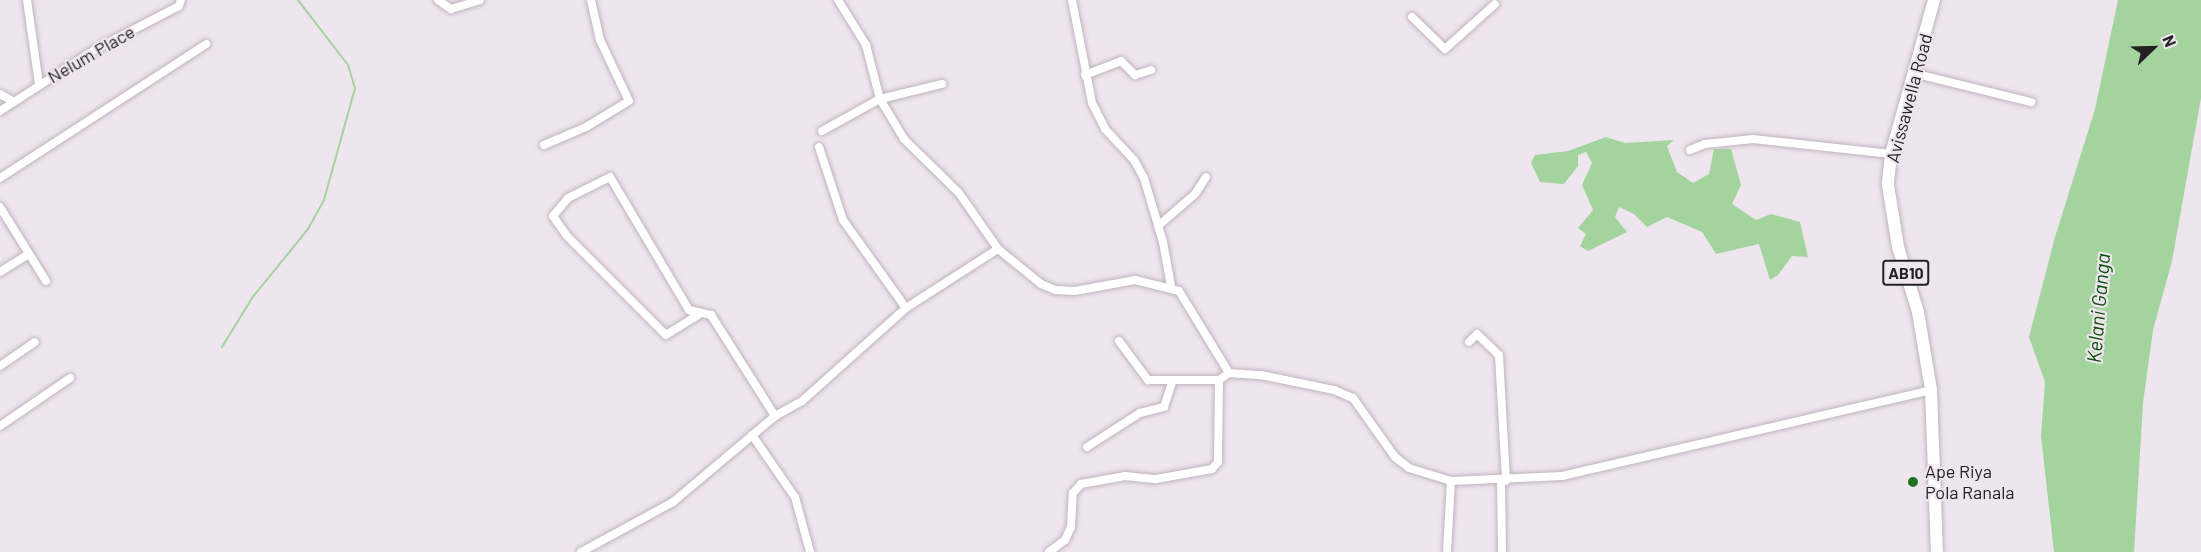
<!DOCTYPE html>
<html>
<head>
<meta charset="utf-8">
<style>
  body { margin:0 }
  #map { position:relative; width:2201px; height:552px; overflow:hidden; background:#efe5ee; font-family:Barlow,sans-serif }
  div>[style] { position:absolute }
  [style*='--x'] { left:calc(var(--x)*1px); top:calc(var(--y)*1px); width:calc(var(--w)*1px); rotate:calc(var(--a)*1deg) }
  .water>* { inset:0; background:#a3d49e }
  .stream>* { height:2px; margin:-1px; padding:0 1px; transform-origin:1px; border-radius:1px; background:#a3d49e }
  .roads { filter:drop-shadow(0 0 2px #beb4bd) drop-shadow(0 0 2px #beb4bd) }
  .street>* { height:8px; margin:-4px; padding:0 4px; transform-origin:4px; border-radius:4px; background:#fff }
  .primary>* { height:12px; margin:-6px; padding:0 6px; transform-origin:6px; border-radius:6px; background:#fff }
  .dots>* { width:16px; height:16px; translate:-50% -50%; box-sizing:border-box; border:3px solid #efe5ee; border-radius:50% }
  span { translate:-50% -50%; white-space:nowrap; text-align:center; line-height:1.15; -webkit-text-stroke:4.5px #efe5ee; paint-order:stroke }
  .shield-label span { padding:2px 4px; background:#efe5ee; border:2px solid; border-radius:4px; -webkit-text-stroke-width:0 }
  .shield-label { font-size:16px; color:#242023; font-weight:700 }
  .street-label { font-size:18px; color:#242023 }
  .poi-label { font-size:18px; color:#242023 }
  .left { translate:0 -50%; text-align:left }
  .water-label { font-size:20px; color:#0c510a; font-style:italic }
  .north { position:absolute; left:2123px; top:18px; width:60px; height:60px; -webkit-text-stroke:4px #efe5ee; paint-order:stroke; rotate:67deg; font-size:16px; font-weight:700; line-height:24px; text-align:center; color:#242023 }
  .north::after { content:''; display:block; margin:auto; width:21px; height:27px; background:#242023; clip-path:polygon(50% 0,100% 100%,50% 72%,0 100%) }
</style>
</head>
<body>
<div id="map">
  <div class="water">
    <div style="clip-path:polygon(2118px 0,2201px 0,2201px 98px,2172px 261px,2153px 330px,2143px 403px,2134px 552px,2054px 552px,2041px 436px,2045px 382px,2029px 337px,2055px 237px,2095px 109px)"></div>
    <div style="clip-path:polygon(1606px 137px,1625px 143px,1674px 140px,1667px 146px,1677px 172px,1693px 183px,1709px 174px,1714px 149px,1731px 149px,1741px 185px,1732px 204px,1756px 220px,1771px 214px,1800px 222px,1808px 257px,1792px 256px,1778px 275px,1770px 280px,1759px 244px,1716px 254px,1702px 232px,1667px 217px,1647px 227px,1634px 214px,1619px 207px,1615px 217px,1627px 232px,1588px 251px,1580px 246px,1586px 234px,1578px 228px,1593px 210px,1582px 185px,1592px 163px,1586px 152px,1578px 155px,1578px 166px,1564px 184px,1540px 182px,1531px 163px,1535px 155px,1568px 151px)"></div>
  </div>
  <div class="stream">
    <div style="--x:222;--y:347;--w:57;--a:-58.5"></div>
    <div style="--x:252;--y:298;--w:89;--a:-50.9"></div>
    <div style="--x:308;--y:229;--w:33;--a:-61"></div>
    <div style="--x:324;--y:200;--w:116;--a:-74.5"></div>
    <div style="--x:355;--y:88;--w:24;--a:-107"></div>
    <div style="--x:348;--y:65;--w:82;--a:-127.6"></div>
  </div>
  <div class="roads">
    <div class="street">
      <div style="--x:27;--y:0;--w:85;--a:81.9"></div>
      <div style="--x:438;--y:0;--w:16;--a:35"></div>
      <div style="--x:451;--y:9;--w:30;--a:-17"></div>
      <div style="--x:838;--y:0;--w:53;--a:58.1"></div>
      <div style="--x:866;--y:45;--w:56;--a:75.5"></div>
      <div style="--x:880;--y:99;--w:47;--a:59"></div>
      <div style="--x:904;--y:139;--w:77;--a:44.5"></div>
      <div style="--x:959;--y:193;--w:68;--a:55.1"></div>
      <div style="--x:998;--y:249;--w:55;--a:39.1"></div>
      <div style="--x:1041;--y:284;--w:15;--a:23"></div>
      <div style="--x:1055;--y:290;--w:20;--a:3"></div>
      <div style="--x:1075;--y:291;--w:61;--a:-10.4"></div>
      <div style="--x:1135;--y:280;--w:45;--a:14"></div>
      <div style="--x:1179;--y:291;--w:96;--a:58.6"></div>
      <div style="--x:1229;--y:373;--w:32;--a:4"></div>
      <div style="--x:1261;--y:375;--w:75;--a:11.6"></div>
      <div style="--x:1334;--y:390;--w:21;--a:23"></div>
      <div style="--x:1353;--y:398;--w:72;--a:54.6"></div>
      <div style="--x:1395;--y:457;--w:18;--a:38"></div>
      <div style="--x:1409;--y:468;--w:44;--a:17.2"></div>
      <div style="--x:1451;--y:481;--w:111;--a:-2.6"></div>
      <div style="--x:1562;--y:476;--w:379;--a:-13.1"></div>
      <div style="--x:1072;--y:0;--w:105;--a:79"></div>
      <div style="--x:1092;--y:103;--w:29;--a:63"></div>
      <div style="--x:1105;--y:129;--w:42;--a:46.9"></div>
      <div style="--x:1134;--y:160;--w:21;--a:61"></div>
      <div style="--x:1144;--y:178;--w:67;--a:73.5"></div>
      <div style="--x:1163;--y:242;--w:45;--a:79.7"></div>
      <div style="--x:1412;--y:17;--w:46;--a:44.1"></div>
      <div style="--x:1445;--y:49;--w:67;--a:-42"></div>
      <div style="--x:1913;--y:73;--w:122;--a:13.8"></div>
      <div style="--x:1085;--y:75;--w:39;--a:-21"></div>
      <div style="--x:1121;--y:61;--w:20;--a:45"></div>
      <div style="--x:1135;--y:75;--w:17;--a:-17"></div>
      <div style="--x:0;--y:94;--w:16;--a:30"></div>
      <div style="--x:0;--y:111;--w:114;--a:-32.9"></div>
      <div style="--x:96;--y:49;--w:93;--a:-27.4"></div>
      <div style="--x:179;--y:6;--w:6;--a:-72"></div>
      <div style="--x:822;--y:131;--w:66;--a:-28.9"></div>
      <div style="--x:880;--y:99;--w:64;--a:-13.6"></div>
      <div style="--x:544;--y:145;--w:46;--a:-23.2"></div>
      <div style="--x:586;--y:127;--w:50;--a:-31.2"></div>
      <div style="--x:629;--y:101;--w:68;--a:-115.4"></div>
      <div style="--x:600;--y:40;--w:41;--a:-102.7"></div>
      <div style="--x:819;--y:147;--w:77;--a:71.8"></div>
      <div style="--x:843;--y:220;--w:108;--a:54.4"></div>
      <div style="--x:1690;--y:150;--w:16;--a:-22"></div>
      <div style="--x:1705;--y:144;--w:48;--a:-5.9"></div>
      <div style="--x:1753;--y:139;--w:139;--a:6.2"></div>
      <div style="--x:0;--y:178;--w:246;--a:-33"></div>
      <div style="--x:0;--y:207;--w:87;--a:58.1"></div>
      <div style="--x:1158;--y:226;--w:49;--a:-40.9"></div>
      <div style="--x:1195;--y:194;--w:20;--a:-57"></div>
      <div style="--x:0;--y:272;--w:34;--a:-32"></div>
      <div style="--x:698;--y:315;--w:38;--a:148"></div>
      <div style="--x:666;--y:335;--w:140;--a:-135"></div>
      <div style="--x:567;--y:236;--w:24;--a:-125"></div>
      <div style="--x:553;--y:216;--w:23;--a:-50"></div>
      <div style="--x:568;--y:198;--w:47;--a:-26.6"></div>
      <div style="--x:610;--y:177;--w:155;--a:59.3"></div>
      <div style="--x:689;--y:310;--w:23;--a:13"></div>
      <div style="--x:711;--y:315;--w:120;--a:57.6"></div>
      <div style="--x:1119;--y:341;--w:49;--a:53.4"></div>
      <div style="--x:1148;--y:380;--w:71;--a:0"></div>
      <div style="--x:1469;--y:342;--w:11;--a:-45"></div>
      <div style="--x:1477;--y:334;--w:30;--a:44"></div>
      <div style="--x:1499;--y:355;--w:126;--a:86.8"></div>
      <div style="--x:0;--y:366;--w:42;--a:-34.4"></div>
      <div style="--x:0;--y:426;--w:85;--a:-34.4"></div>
      <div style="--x:752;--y:435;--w:75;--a:55.3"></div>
      <div style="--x:795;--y:497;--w:57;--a:74.7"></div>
      <div style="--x:1087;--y:447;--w:63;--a:-32.7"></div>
      <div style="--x:1140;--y:413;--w:25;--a:-14"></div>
      <div style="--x:1164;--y:407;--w:26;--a:-72"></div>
      <div style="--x:1501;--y:481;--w:71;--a:89.2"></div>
      <div style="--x:581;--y:552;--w:105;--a:-28.5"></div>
      <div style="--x:673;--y:502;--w:133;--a:-40.1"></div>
      <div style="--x:775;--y:416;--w:31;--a:-29"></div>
      <div style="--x:802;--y:401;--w:140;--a:-41.8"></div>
      <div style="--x:906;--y:308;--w:109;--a:-32.7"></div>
      <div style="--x:1049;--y:552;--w:20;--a:-37"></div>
      <div style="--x:1065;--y:540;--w:14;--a:-65"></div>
      <div style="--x:1071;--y:527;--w:34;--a:-87"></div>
      <div style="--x:1073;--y:493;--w:12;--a:-48"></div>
      <div style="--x:1081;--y:484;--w:45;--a:-10.3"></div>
      <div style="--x:1125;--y:476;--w:31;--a:6"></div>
      <div style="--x:1156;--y:479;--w:57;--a:-10.1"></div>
      <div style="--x:1212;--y:469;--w:9;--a:-49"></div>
      <div style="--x:1218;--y:462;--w:82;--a:-89.3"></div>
      <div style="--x:1219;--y:380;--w:12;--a:-35"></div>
      <div style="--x:1447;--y:552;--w:71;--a:-86.8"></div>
    </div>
    <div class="primary">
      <div style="--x:1934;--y:0;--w:160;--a:105.6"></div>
      <div style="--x:1891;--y:154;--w:31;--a:96"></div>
      <div style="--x:1888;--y:185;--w:63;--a:80.8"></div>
      <div style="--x:1898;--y:247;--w:68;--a:72.9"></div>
      <div style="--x:1918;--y:312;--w:79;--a:80.5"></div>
      <div style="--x:1931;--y:390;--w:162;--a:87.9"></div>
    </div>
  </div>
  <div class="dots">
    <div style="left:1913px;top:482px;background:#20731d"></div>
  </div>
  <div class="shield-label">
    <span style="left:1906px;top:273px">AB10</span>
  </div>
  <div class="street-label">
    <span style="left:91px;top:54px;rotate:-30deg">Nelum Place</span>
    <span style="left:1909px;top:98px;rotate:-75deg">Avissawella Road</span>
  </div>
  <div class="poi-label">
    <span class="left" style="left:1925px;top:482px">Ape Riya<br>Pola Ranala</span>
  </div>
  <div class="water-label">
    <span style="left:2098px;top:308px;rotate:-85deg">Kelani Ganga</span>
  </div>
  <div class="north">N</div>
</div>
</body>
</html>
